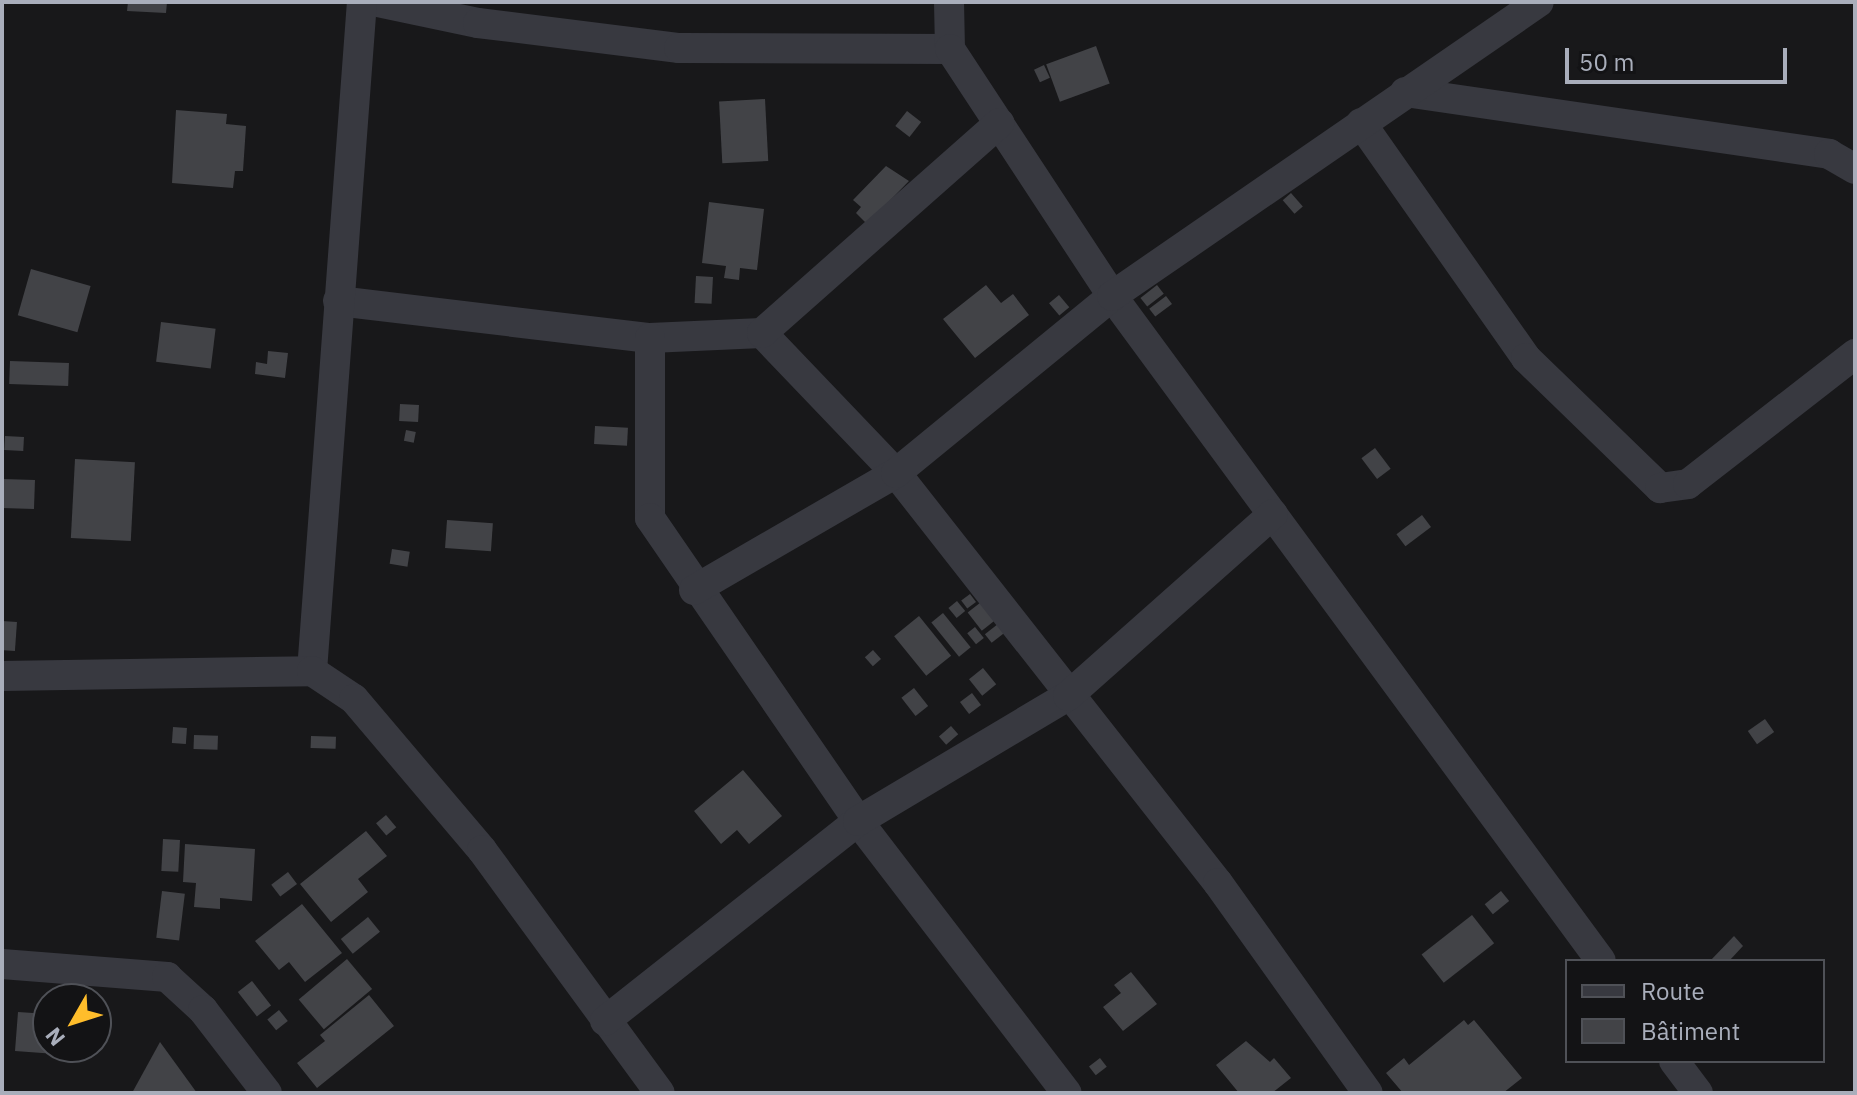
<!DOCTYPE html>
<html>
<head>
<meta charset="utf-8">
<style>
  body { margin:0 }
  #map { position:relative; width:1857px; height:1095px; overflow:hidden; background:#18181a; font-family:"IBM Plex Sans",sans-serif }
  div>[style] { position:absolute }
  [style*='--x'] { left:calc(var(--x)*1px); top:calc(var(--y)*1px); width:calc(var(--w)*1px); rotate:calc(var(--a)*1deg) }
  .building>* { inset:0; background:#424347; transform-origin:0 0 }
  .minor>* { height:30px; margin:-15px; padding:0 15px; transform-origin:15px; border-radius:15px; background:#383940 }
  span { translate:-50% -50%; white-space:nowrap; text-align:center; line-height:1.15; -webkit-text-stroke:8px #131315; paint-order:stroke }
  .frame { position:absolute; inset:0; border:4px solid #a9aebb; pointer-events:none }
  .legend { position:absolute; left:1565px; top:959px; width:260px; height:104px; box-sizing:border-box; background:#131315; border:2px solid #4f5157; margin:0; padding:10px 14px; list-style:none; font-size:24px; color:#a9aebb }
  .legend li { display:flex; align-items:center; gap:16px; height:40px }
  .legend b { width:40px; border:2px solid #4f5157 }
  .north { position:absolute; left:32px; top:983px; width:80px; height:80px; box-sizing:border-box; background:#131315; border:2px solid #4f5157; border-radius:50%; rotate:231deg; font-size:22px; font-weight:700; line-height:32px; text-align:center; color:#a9aebb }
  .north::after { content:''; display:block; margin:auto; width:28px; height:36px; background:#ffbd2b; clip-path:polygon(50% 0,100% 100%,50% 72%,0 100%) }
  .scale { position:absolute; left:1565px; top:48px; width:222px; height:36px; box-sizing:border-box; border:4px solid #a9aebb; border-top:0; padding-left:10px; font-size:24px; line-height:28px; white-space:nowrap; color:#a9aebb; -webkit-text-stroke:6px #131315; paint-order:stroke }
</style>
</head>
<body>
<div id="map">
  <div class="building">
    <div style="clip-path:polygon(128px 2px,167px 2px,166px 13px,127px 11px)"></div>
    <div style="left:1096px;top:46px;width:40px;height:53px;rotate:70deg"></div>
    <div style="left:1044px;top:65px;width:14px;height:11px;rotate:65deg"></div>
    <div style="left:765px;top:99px;width:62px;height:46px;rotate:87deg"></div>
    <div style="clip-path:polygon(176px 110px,227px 114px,226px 124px,246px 126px,243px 171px,235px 171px,233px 188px,172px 183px)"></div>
    <div style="left:907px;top:111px;width:18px;height:19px;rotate:38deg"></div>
    <div style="clip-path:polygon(886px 166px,909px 181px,867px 224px,856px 213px,861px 207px,853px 200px)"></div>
    <div style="left:1291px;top:193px;width:18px;height:11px;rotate:49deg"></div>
    <div style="clip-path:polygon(709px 202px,764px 209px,757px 270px,740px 268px,739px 280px,724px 278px,726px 266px,702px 263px)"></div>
    <div style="left:31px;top:269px;width:62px;height:48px;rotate:16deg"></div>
    <div style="left:696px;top:276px;width:17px;height:27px;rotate:3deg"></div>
    <div style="clip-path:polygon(986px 285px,1001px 303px,1013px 294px,1029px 315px,975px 358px,943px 319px)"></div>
    <div style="left:1157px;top:285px;width:11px;height:21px;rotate:52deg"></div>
    <div style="left:1059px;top:295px;width:16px;height:13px;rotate:50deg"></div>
    <div style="left:1166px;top:296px;width:10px;height:21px;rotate:53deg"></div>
    <div style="left:161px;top:322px;width:55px;height:40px;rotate:7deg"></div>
    <div style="clip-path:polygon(268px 351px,288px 353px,285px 378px,255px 374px,256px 362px,267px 364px)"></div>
    <div style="left:10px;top:361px;width:59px;height:23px;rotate:2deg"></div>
    <div style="left:400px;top:404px;width:19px;height:17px;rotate:3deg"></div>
    <div style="left:595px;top:426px;width:33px;height:18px;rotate:3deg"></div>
    <div style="left:406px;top:430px;width:10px;height:11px;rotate:11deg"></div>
    <div style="left:5px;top:436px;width:19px;height:14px;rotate:3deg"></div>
    <div style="left:1375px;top:448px;width:26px;height:17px;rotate:53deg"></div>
    <div style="left:75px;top:459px;width:60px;height:79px;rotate:3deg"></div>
    <div style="left:3px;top:479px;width:32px;height:29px;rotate:2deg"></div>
    <div style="left:1422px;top:515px;width:15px;height:32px;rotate:53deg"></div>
    <div style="left:447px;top:520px;width:46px;height:28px;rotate:4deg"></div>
    <div style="left:392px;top:549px;width:18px;height:15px;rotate:9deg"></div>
    <div style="left:970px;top:594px;width:10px;height:11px;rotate:53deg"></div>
    <div style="left:985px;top:599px;width:23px;height:22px;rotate:52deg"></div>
    <div style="left:957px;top:601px;width:13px;height:11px;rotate:51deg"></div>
    <div style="left:943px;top:613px;width:44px;height:15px;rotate:51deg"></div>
    <div style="left:919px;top:616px;width:51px;height:32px;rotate:51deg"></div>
    <div style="left:1003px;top:620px;width:11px;height:23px;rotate:52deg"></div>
    <div style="left:2px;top:621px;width:15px;height:29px;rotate:4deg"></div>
    <div style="left:975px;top:627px;width:14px;height:10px;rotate:51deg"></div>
    <div style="left:873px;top:650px;width:12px;height:11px;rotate:48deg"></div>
    <div style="left:983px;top:668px;width:21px;height:18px;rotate:51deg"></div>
    <div style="left:914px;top:688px;width:23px;height:16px;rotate:52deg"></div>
    <div style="left:972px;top:693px;width:15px;height:15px;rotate:53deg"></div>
    <div style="left:1765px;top:719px;width:16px;height:21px;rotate:55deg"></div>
    <div style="left:951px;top:726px;width:11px;height:16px;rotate:49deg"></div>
    <div style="left:173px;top:727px;width:14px;height:16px;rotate:4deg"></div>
    <div style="left:194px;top:735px;width:24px;height:14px;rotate:2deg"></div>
    <div style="left:311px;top:736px;width:25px;height:12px;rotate:2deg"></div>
    <div style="clip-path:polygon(743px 770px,782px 816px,749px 844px,737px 830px,721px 844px,694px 811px)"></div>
    <div style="left:386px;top:815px;width:16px;height:13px;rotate:50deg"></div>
    <div style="clip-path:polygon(366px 831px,387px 856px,358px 879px,368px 892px,331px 922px,300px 884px)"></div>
    <div style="left:163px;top:839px;width:17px;height:32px;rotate:3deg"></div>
    <div style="clip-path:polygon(185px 844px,255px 849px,252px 901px,220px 898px,220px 909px,194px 907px,196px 883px,183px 882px)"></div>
    <div style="left:288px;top:872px;width:15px;height:21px;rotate:53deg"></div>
    <div style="left:162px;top:891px;width:23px;height:47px;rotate:7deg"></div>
    <div style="left:1501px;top:891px;width:13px;height:21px;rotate:51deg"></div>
    <div style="clip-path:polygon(302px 904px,342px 953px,305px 982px,289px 962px,279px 970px,255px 941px)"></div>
    <div style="left:1472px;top:915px;width:36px;height:64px;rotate:52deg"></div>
    <div style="left:368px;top:917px;width:19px;height:35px;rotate:51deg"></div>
    <div style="clip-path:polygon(1734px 936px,1743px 946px,1729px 961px,1710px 961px)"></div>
    <div style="left:347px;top:959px;width:39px;height:63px;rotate:50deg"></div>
    <div style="clip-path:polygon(1131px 972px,1157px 1004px,1123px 1031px,1103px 1007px,1121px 993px,1114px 985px)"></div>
    <div style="left:252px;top:981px;width:31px;height:18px;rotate:52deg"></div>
    <div style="clip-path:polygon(369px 995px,394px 1026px,317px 1088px,297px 1063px,325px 1041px,320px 1035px)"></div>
    <div style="left:279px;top:1010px;width:14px;height:15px;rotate:51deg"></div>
    <div style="clip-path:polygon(18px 1012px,48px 1014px,48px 1047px,56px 1047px,56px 1054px,15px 1051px)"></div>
    <div style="clip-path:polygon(1464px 1020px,1468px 1025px,1474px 1020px,1522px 1078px,1503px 1093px,1403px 1093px,1386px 1073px,1404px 1058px,1409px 1065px)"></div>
    <div style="clip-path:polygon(1246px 1041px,1270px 1062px,1274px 1058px,1291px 1078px,1272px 1093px,1239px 1093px,1216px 1065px)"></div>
    <div style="clip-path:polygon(160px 1042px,197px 1093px,132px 1093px)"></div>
    <div style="left:1100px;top:1058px;width:11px;height:14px;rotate:52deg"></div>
  </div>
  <div class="minor">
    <div style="--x:378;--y:2;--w:102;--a:11.9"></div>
    <div style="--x:478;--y:23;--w:203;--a:7.1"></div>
    <div style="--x:679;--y:48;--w:271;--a:0.2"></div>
    <div style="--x:949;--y:2;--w:47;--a:88.8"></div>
    <div style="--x:950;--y:49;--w:295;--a:56.7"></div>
    <div style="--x:1112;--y:296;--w:825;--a:53.67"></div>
    <div style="--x:1405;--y:92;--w:429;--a:8.3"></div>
    <div style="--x:1829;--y:154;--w:30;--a:30"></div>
    <div style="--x:1361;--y:123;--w:287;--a:54.9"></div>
    <div style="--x:1526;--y:358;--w:187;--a:44.1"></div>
    <div style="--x:1660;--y:488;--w:28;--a:-8"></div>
    <div style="--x:1688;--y:484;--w:212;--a:-37.9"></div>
    <div style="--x:338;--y:301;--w:314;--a:6.8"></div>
    <div style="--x:650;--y:338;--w:112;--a:-2.6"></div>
    <div style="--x:762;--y:333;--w:194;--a:46.3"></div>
    <div style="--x:896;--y:473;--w:521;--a:51.86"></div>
    <div style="--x:1218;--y:883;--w:258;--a:54.5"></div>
    <div style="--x:762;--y:333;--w:317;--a:-41.5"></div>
    <div style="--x:650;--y:338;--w:180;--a:90"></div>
    <div style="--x:650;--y:518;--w:368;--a:55.5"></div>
    <div style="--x:858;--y:821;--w:343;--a:52.5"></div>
    <div style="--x:694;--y:590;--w:233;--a:-30.1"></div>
    <div style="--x:896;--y:473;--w:279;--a:-39.3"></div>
    <div style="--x:1112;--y:296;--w:518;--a:-34.55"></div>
    <div style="--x:312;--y:671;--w:671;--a:-85.73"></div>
    <div style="--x:2;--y:676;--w:310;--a:-0.9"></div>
    <div style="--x:312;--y:671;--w:50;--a:33.7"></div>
    <div style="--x:354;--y:699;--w:198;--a:49.7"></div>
    <div style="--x:482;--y:850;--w:301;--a:53.8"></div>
    <div style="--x:2;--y:964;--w:166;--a:4.5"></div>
    <div style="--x:167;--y:977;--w:49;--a:42.5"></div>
    <div style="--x:203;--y:1010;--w:105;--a:52.4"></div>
    <div style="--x:605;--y:1021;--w:323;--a:-38.3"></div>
    <div style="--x:858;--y:821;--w:244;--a:-30.8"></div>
    <div style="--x:1068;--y:696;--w:274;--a:-41.6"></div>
    <div style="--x:1674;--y:1061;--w:40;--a:53"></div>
  </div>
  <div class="frame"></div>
  <ul class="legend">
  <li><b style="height:10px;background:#383940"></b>Route</li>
  <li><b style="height:22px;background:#424347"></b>Bâtiment</li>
  </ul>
  <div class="north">N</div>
  <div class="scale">50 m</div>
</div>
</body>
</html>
